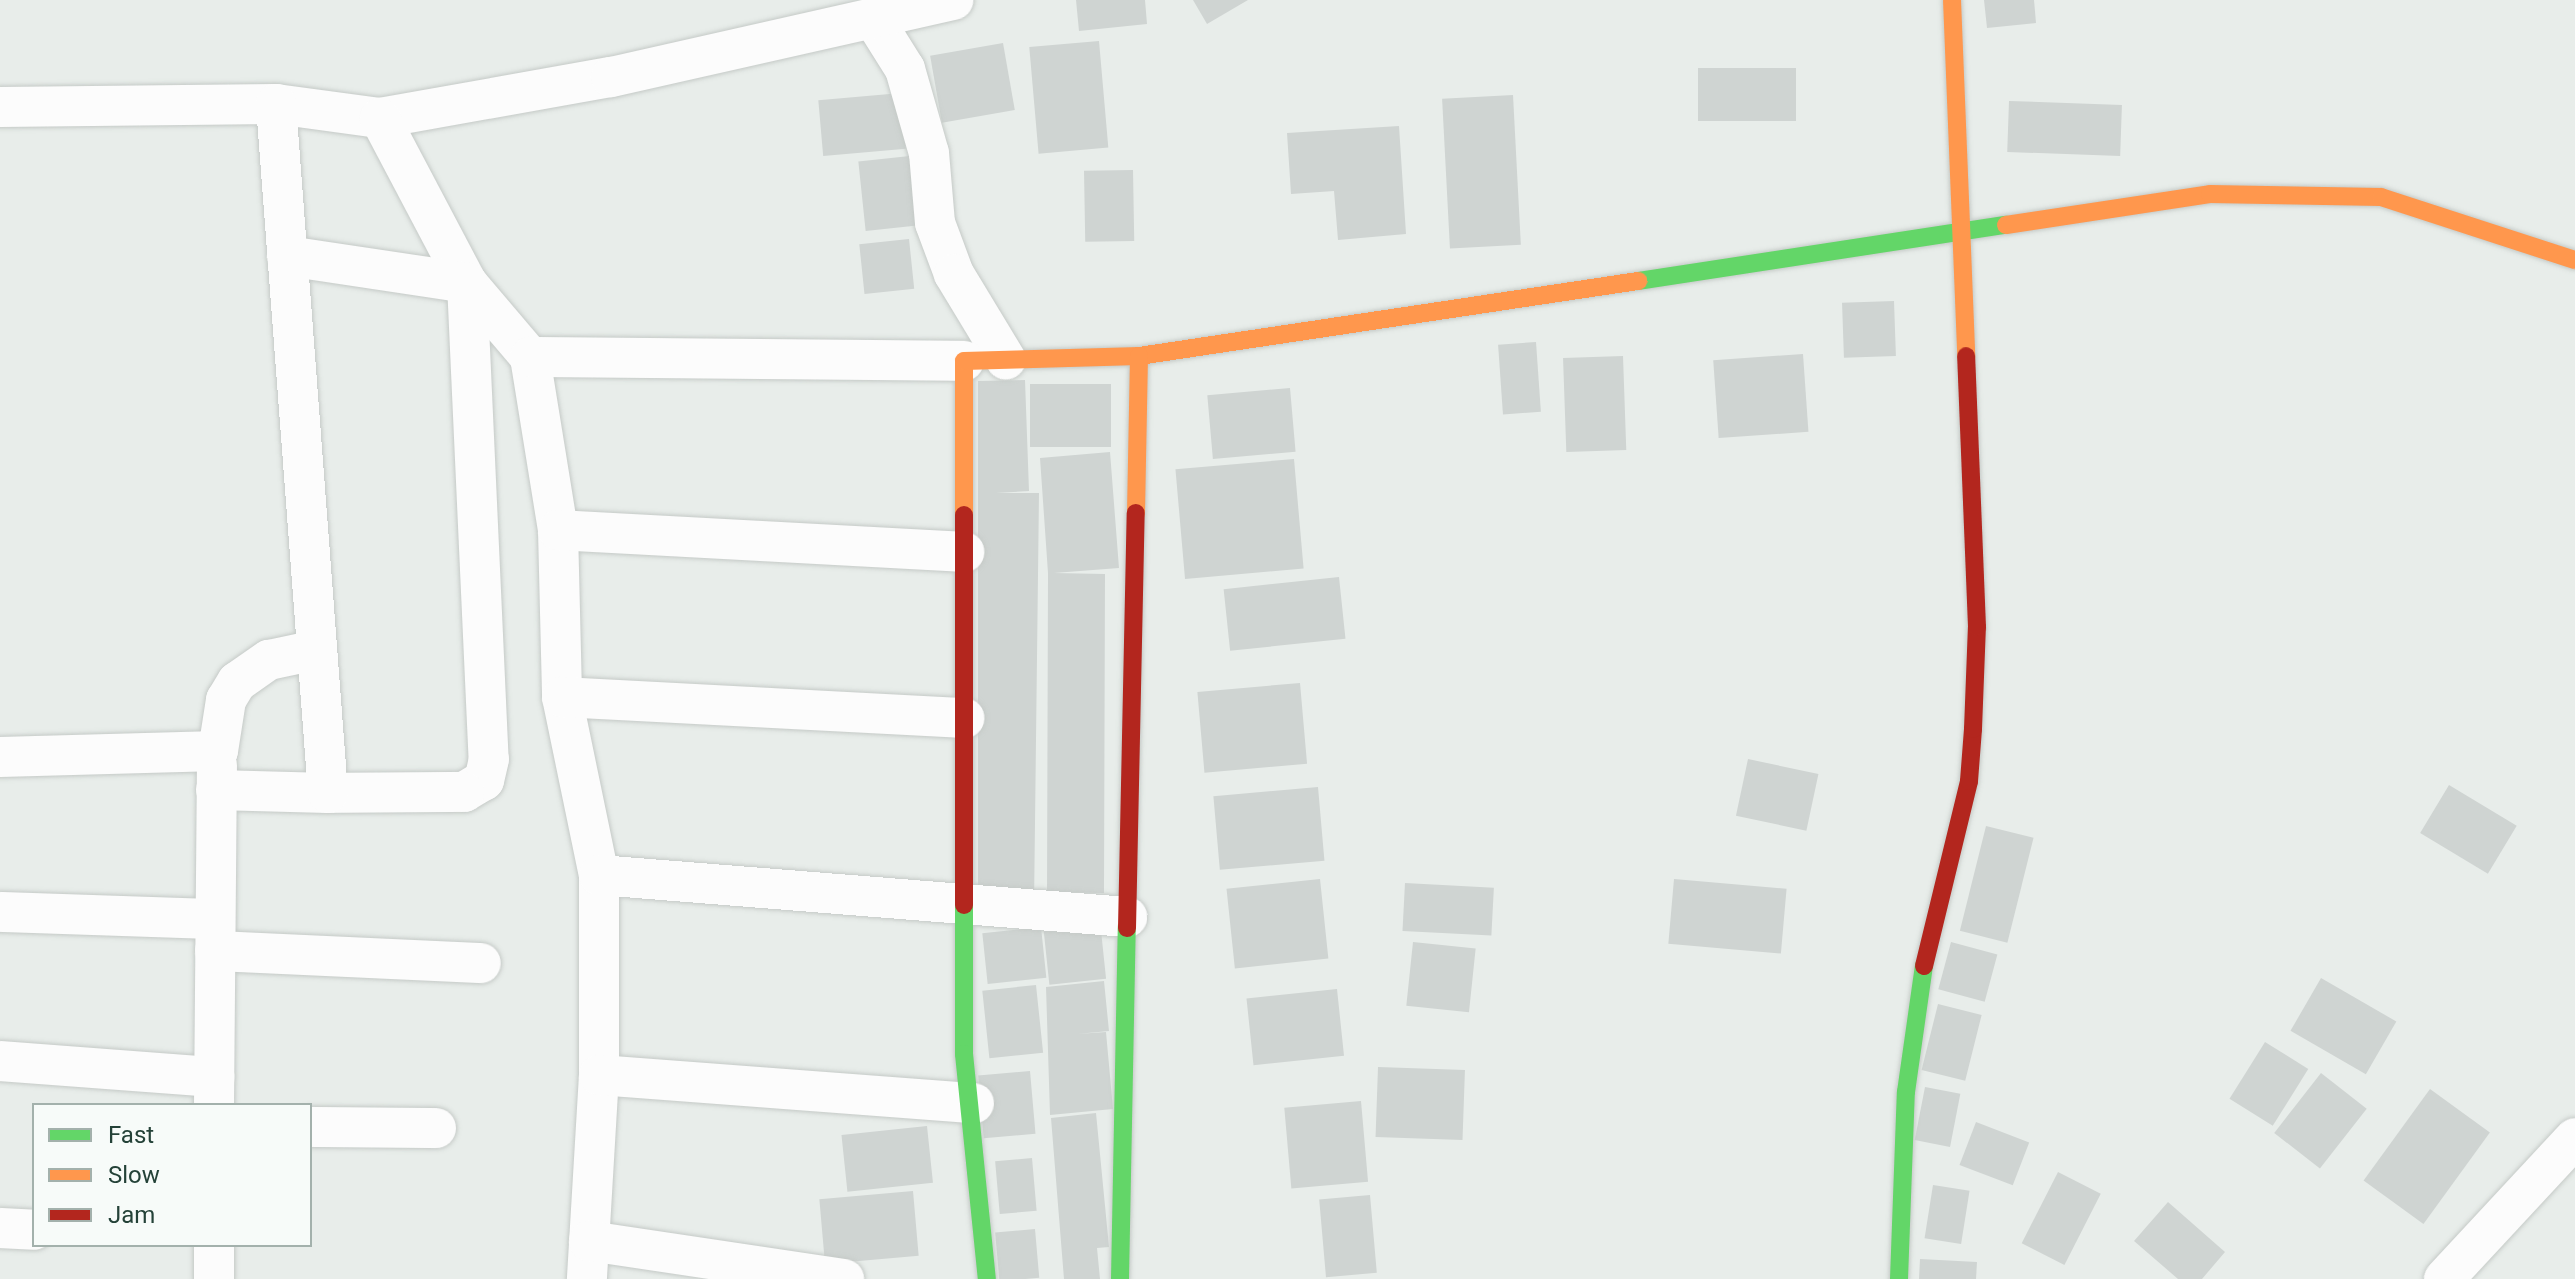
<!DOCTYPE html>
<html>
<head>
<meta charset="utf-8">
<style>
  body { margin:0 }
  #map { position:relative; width:2575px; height:1279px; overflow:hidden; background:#e8edea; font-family:Roboto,sans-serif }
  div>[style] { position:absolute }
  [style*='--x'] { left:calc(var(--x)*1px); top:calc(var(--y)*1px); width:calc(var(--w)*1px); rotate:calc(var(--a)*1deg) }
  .building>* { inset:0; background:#cfd4d2; transform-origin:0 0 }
  .roads { filter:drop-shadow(0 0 2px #c5cac7) drop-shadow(0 0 2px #c5cac7) }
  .street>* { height:40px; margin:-20px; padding:0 20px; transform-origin:20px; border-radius:20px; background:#fcfcfc }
  .fast>* { height:18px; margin:-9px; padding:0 9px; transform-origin:9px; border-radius:9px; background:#63d668 }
  .slow>* { height:18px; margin:-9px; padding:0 9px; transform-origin:9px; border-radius:9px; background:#ff974d }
  .jam>* { height:18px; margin:-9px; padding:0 9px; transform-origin:9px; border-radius:9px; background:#b3261e }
  span { translate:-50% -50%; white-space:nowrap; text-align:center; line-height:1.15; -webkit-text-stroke:7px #f7fbf9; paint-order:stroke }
  .legend { position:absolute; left:32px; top:1103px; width:280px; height:144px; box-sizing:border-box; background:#f7fbf9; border:2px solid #a3b1ac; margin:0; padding:10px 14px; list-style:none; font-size:24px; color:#244238 }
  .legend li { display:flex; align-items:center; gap:16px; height:40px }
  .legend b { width:40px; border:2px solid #a3b1ac }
</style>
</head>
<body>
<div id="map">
  <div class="building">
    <div style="clip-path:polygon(1076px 0,1145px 0,1147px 24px,1079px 31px)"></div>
    <div style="clip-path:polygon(1193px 0,1248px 0,1207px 24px)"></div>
    <div style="clip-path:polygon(1984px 0,2034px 0,2036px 23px,1987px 28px)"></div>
    <div style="left:1099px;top:41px;width:107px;height:70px;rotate:85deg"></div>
    <div style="left:1003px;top:43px;width:68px;height:74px;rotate:80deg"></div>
    <div style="left:1698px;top:68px;width:98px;height:53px"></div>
    <div style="left:901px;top:93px;width:56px;height:83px;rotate:85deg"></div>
    <div style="left:1513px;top:95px;width:150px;height:71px;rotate:87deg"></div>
    <div style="left:2009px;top:101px;width:113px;height:51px;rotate:2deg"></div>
    <div style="clip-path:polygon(1399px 126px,1406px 234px,1338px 240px,1334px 191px,1291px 194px,1287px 133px)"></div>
    <div style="left:919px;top:155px;width:70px;height:61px;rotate:84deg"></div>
    <div style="left:1133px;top:170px;width:71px;height:49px;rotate:89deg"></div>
    <div style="left:909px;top:239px;width:50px;height:50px;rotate:84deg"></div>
    <div style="left:1894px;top:301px;width:55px;height:52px;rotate:88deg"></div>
    <div style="left:1536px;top:342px;width:70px;height:38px;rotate:86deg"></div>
    <div style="left:1803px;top:354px;width:78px;height:90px;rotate:86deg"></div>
    <div style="left:1623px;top:356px;width:94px;height:60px;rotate:88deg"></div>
    <div style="clip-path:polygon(1025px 380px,1029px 491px,996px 493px,1039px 493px,1034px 906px,978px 905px,978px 381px)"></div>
    <div style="left:1030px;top:384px;width:81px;height:63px"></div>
    <div style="left:1290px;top:388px;width:64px;height:83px;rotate:85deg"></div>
    <div style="clip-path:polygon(1110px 452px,1119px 568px,1054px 573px,1105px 574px,1104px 893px,1047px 892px,1048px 573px,1040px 458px)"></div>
    <div style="left:1294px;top:459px;width:110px;height:119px;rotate:85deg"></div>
    <div style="left:1339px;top:577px;width:62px;height:116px;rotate:84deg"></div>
    <div style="left:1300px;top:683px;width:81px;height:103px;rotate:85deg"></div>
    <div style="left:1748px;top:759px;width:72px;height:58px;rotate:12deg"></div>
    <div style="left:2449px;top:785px;width:79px;height:56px;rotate:31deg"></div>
    <div style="left:1318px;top:787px;width:74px;height:105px;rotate:85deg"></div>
    <div style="left:1986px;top:826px;width:49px;height:108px;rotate:14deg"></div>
    <div style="left:1320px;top:879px;width:80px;height:94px;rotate:84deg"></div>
    <div style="left:1674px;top:879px;width:113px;height:65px;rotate:5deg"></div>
    <div style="left:1405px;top:883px;width:89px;height:48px;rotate:3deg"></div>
    <div style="left:1100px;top:921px;width:58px;height:57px;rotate:84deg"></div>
    <div style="left:1041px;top:927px;width:51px;height:59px;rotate:84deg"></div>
    <div style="left:1413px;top:942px;width:63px;height:64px;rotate:6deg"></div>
    <div style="left:1951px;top:942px;width:48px;height:49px;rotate:15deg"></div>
    <div style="left:2321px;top:978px;width:87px;height:61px;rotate:30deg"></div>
    <div style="clip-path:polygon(1104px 981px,1109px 1031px,1077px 1034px,1106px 1032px,1113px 1109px,1050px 1115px,1046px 987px)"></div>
    <div style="left:1036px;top:985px;width:68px;height:54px;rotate:84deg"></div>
    <div style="left:1337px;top:989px;width:67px;height:91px;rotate:84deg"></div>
    <div style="left:1938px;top:1004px;width:45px;height:68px;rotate:14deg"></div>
    <div style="left:2265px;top:1042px;width:51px;height:67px;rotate:32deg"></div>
    <div style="left:1378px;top:1067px;width:87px;height:70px;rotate:2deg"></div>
    <div style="left:1030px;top:1071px;width:63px;height:52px;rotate:85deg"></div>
    <div style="left:2321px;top:1073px;width:58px;height:76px;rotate:38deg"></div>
    <div style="left:1925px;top:1087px;width:36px;height:54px;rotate:11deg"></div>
    <div style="left:2430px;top:1089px;width:74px;height:113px;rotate:36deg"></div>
    <div style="left:1361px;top:1101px;width:81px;height:77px;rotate:85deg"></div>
    <div style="clip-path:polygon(1096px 1113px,1109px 1247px,1097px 1248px,1100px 1279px,1064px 1279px,1051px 1118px)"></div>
    <div style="left:1976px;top:1122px;width:57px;height:46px;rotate:21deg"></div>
    <div style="left:927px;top:1126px;width:57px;height:86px;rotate:84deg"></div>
    <div style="left:1032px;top:1158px;width:53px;height:37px;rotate:85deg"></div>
    <div style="left:2058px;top:1172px;width:48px;height:80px;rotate:27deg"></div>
    <div style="left:1933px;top:1185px;width:37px;height:54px;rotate:9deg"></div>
    <div style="left:913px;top:1191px;width:65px;height:94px;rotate:85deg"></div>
    <div style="left:1370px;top:1195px;width:78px;height:51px;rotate:85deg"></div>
    <div style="clip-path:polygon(2168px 1202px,2225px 1252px,2202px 1279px,2178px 1279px,2134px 1241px)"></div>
    <div style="left:1035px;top:1229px;width:49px;height:40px;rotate:85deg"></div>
    <div style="clip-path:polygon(1920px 1259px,1977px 1262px,1976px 1279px,1919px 1279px)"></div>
  </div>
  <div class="roads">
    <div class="street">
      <div style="--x:873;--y:18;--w:60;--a:57.9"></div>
      <div style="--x:905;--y:69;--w:87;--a:74.1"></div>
      <div style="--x:929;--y:153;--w:70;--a:85.1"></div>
      <div style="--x:935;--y:223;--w:54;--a:69.6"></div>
      <div style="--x:954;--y:274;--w:100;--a:58.8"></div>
      <div style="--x:0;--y:107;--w:276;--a:-0.6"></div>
      <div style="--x:276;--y:104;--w:105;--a:7.7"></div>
      <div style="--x:380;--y:118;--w:235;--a:-10.1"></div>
      <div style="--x:611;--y:77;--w:351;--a:-12.7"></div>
      <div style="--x:380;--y:118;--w:187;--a:62.2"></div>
      <div style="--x:467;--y:283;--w:97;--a:49.6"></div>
      <div style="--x:530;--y:357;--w:175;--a:80.8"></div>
      <div style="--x:558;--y:530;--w:167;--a:88.6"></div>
      <div style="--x:562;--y:697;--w:182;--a:78.3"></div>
      <div style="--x:599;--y:875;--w:200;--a:90"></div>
      <div style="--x:599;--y:1075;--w:204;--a:93.4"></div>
      <div style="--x:287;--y:256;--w:182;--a:8.5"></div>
      <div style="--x:467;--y:283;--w:477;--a:87.4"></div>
      <div style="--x:489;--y:759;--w:22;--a:103"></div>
      <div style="--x:484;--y:780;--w:23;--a:149"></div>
      <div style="--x:464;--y:792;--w:136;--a:179.6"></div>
      <div style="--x:530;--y:357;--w:434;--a:0.5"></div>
      <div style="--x:558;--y:530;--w:407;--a:3.1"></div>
      <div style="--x:562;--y:697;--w:403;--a:3"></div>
      <div style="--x:0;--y:757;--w:218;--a:-1.6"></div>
      <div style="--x:218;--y:751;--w:52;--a:-81.1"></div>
      <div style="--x:226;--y:700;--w:21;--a:-59"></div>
      <div style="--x:237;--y:682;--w:39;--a:-35"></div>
      <div style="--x:269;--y:660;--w:48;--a:-12"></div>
      <div style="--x:216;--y:790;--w:112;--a:1.5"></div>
      <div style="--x:328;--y:793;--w:691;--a:-94.32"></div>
      <div style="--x:599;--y:875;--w:530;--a:4.55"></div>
      <div style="--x:0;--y:912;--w:214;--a:1.9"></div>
      <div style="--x:215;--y:951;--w:266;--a:2.6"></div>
      <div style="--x:0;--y:1061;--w:215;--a:4.3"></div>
      <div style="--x:599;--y:1075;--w:376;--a:4.3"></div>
      <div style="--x:214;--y:1105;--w:340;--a:-89.5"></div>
      <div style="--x:310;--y:1127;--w:126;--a:0.5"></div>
      <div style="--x:0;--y:1228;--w:34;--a:3"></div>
      <div style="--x:589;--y:1241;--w:258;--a:8.5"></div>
      <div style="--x:214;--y:1279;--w:34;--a:-90"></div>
      <div style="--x:2444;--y:1279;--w:192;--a:-47.1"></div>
    </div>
    <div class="fast">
      <div style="--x:1638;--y:281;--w:372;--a:-8.7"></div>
      <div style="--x:964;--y:905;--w:149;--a:90"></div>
      <div style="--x:964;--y:1054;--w:226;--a:84.2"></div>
      <div style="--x:1120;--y:1279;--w:351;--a:-88.9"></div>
      <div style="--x:1899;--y:1279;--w:187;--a:-87.9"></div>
      <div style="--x:1906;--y:1092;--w:127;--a:-81.9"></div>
    </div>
    <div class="slow">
      <div style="--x:1952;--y:0;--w:356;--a:87.7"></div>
      <div style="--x:2006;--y:225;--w:206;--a:-8.6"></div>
      <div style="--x:2210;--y:194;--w:171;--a:1"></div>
      <div style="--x:2381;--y:197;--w:204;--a:18"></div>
      <div style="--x:1139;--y:356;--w:505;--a:-8.55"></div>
      <div style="--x:964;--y:515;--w:154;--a:-90"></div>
      <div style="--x:964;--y:361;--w:175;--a:-1.6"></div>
      <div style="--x:1139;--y:356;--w:157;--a:91.1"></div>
    </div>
    <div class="jam">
      <div style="--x:964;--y:515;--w:390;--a:90"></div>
      <div style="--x:1127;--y:928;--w:415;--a:-88.8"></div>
      <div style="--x:1924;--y:966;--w:190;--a:-76.3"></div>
      <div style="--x:1969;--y:781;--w:52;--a:-85.6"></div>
      <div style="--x:1973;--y:729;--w:102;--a:-87.8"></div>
      <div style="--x:1977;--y:627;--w:271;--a:-92.3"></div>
    </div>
  </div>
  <ul class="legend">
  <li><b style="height:10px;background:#63d668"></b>Fast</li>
  <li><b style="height:10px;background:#ff974d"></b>Slow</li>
  <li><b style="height:10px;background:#b3261e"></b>Jam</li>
  </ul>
</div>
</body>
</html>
